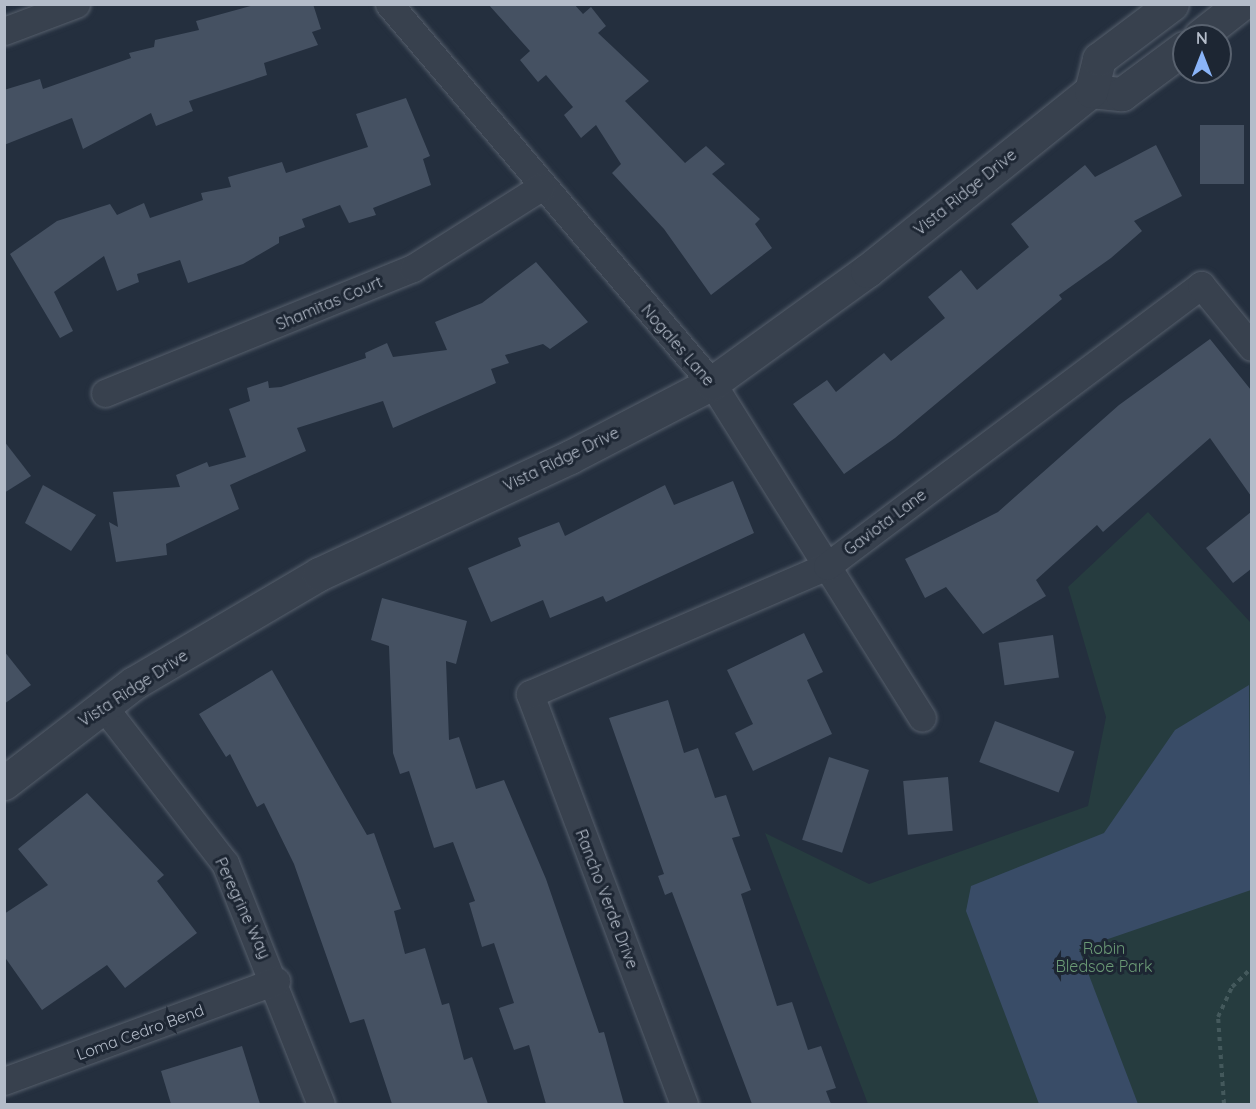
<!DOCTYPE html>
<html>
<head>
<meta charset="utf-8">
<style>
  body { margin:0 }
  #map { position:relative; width:1256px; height:1109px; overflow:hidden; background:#242f3e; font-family:Quicksand,sans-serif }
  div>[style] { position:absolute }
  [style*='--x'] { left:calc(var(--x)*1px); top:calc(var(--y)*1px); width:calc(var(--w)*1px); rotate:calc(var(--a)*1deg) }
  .green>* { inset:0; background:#263c3f }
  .water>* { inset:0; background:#394c67 }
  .building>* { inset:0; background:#455162; transform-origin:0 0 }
  .path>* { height:4px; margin-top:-2px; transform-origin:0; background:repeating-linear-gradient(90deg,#44595c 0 4.5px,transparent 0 9px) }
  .roads { filter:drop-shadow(0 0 2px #565f6c) drop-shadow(0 0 2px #565f6c) }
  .minor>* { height:27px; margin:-13.5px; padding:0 13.5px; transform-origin:13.5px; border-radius:13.5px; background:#38414e }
  .tertiary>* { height:33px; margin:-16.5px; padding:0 16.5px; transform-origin:16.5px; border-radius:16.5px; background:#38414e }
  span { translate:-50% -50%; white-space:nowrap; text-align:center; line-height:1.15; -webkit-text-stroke:6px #1d2633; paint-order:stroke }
  .street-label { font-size:16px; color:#b4bcc9 }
  .park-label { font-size:16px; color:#6b9a76 }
  .frame { position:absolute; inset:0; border:6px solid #b4bcc9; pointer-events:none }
  .north { position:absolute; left:1172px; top:24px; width:60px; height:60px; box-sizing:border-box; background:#1d2633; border:2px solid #59626f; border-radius:50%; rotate:0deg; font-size:16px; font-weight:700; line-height:24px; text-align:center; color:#b4bcc9 }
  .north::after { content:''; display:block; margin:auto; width:21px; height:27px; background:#8ab4f8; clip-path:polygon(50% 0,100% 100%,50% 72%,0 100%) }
</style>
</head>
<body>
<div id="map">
  <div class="green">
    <div style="clip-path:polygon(1148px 512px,1251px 623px,1251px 1104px,868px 1104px,765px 833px,869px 884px,1088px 806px,1106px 717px,1068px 587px)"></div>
  </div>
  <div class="water">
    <div style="clip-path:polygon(1249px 685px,1251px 890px,1079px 949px,1138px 1104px,1039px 1104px,966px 911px,971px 886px,1104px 833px,1175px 730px)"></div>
  </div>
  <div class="building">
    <div style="clip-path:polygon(258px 4px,313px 4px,321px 29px,312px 32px,318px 45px,264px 63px,267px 75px,189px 101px,193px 111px,156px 126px,151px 113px,83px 149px,72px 118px,4px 145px,4px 90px,40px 79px,43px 89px,131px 58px,129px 53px,154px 47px,155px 40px,199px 30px,196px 21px)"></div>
    <div style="clip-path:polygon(488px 4px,574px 4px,583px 14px,591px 7px,606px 26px,598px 33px,649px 81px,625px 101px,685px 163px,706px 146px,725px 164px,712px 174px,760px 219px,755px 224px,772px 248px,711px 295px,664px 229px,612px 173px,621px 164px,596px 125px,581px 138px,564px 115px,573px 107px,546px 75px,538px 82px,520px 60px,530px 51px)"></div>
    <div style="clip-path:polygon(406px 98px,430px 156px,423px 159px,431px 185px,373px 208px,376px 215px,349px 223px,340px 205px,302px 219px,305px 227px,279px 237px,279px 243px,243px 264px,188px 283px,180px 260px,137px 274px,139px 282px,117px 291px,104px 256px,54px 292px,73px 331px,60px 338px,10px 254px,57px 221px,110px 204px,117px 215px,144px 203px,150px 218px,203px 200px,201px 193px,231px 187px,228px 177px,282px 162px,286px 173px,368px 147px,356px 114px)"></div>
    <div style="left:1244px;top:125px;width:59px;height:44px;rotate:90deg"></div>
    <div style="clip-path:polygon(1156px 145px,1182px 196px,1134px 221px,1142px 231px,1111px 258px,1059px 295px,1062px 299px,895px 438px,844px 474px,793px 404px,827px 380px,836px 392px,884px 353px,891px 361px,945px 318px,928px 297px,961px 270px,977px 290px,1029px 247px,1011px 224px,1085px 165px,1095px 177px)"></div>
    <div style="clip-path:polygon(536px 262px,588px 322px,550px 349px,543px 344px,505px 355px,509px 363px,491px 369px,496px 383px,393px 428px,383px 401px,297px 428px,306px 451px,230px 485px,239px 509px,166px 544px,167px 555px,116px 562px,109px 522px,118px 527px,113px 492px,180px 487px,176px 475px,207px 462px,209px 467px,246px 457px,229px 409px,250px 401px,247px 388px,268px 381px,269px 388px,281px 387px,366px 358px,365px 353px,387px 343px,393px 357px,447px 350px,435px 322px,482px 303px)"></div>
    <div style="clip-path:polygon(1210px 339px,1251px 390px,1251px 496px,1210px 438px,1103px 532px,1097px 525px,1036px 580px,1046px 596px,983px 634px,946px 587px,925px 598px,905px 559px,998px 512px,1119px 405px)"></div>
    <div style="clip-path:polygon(4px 441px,31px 476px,4px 493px)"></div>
    <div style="clip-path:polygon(733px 481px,754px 533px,606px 602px,603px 596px,550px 618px,543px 600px,491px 622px,468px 568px,521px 546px,518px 538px,559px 522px,565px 536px,665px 485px,674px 505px)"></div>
    <div style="clip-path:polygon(43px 485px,96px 515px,71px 551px,25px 523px)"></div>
    <div style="clip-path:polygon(1251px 512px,1251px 569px,1233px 583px,1206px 548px)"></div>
    <div style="clip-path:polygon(382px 598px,467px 621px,456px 664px,446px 661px,449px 740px,459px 737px,476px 789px,504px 780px,546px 879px,599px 1033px,604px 1032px,624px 1104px,546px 1104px,529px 1045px,514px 1050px,499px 1008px,514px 1003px,494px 943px,482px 947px,469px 903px,475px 901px,453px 842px,434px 848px,409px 771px,400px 774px,393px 753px,389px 646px,371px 640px)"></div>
    <div style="clip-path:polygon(804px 633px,823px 672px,807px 680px,832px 734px,753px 771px,735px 733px,753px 724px,727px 670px)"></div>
    <div style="left:1053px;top:635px;width:43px;height:55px;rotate:82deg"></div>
    <div style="clip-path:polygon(4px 651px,31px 685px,4px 704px)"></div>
    <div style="clip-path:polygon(272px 670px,367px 835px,374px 833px,401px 909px,394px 911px,405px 954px,425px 948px,442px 1005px,449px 1003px,464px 1060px,472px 1057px,488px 1104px,392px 1104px,364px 1019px,350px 1023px,294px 864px,264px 803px,257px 807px,230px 754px,226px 757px,199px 714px)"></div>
    <div style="clip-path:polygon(668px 700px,684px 753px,698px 748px,715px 798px,726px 795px,740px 836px,732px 838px,751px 890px,741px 894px,777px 1006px,792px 1002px,808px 1050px,821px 1046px,836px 1088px,826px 1091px,831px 1104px,752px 1104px,672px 892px,665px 895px,658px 876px,664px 874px,609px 718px)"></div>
    <div style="left:995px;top:721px;width:85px;height:44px;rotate:21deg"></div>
    <div style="left:829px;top:757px;width:42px;height:87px;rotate:18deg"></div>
    <div style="left:948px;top:777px;width:54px;height:45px;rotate:85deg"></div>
    <div style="clip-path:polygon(87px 793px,164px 875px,157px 881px,197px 933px,125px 988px,107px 965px,42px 1010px,4px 956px,4px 914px,48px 885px,18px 849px)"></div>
    <div style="clip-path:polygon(242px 1046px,260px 1104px,171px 1104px,161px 1071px)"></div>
  </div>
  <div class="path">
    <div style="--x:1224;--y:1104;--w:87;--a:-93.9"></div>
    <div style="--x:1218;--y:1017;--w:33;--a:-65"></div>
    <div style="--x:1232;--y:987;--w:28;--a:-44"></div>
  </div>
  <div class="roads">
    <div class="minor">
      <div style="--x:389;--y:4;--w:498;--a:49.6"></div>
      <div style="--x:712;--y:383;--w:395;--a:57.9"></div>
      <div style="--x:4;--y:31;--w:77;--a:-20.6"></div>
      <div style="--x:105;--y:393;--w:332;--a:-22.1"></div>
      <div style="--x:413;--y:268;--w:151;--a:-32.3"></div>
      <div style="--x:103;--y:706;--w:199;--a:52.2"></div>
      <div style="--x:225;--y:863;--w:259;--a:68.3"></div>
      <div style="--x:4;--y:1081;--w:290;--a:-20.2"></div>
      <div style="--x:684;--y:1104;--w:438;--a:-110.6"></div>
      <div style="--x:530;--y:694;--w:323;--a:-23.3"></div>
      <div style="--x:827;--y:566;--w:468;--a:-36.9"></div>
      <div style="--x:1201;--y:285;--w:80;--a:50.6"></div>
    </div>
    <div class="tertiary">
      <div style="--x:1200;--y:36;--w:52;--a:-38"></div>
      <div style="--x:1091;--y:91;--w:31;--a:6"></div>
      <div style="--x:1122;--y:94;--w:77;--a:-36.6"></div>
      <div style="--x:4;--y:783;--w:164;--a:-37.6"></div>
      <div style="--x:134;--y:683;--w:215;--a:-30.5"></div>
      <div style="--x:319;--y:574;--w:277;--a:-25"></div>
      <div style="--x:570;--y:457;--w:160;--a:-27.5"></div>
      <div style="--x:712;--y:383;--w:191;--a:-35.9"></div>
      <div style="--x:867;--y:271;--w:287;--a:-38.8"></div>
      <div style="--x:1091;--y:91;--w:33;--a:-76"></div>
      <div style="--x:1099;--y:59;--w:91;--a:-37"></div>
    </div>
  </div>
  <div class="street-label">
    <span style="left:965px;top:192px;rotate:-39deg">Vista Ridge Drive</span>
    <span style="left:329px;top:303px;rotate:-23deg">Shamitas Court</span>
    <span style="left:678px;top:345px;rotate:49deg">Nogales Lane</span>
    <span style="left:561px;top:459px;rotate:-26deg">Vista Ridge Drive</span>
    <span style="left:885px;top:522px;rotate:-37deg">Gaviota Lane</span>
    <span style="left:133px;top:688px;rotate:-33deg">Vista Ridge Drive</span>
    <span style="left:607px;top:899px;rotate:69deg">Rancho Verde Drive</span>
    <span style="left:243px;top:908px;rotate:65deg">Peregrine Way</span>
    <span style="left:140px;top:1032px;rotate:-20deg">Loma Cedro Bend</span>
  </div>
  <div class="park-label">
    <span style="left:1104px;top:957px">Robin<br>Bledsoe Park</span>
  </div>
  <div class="frame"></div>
  <div class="north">N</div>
</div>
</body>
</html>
